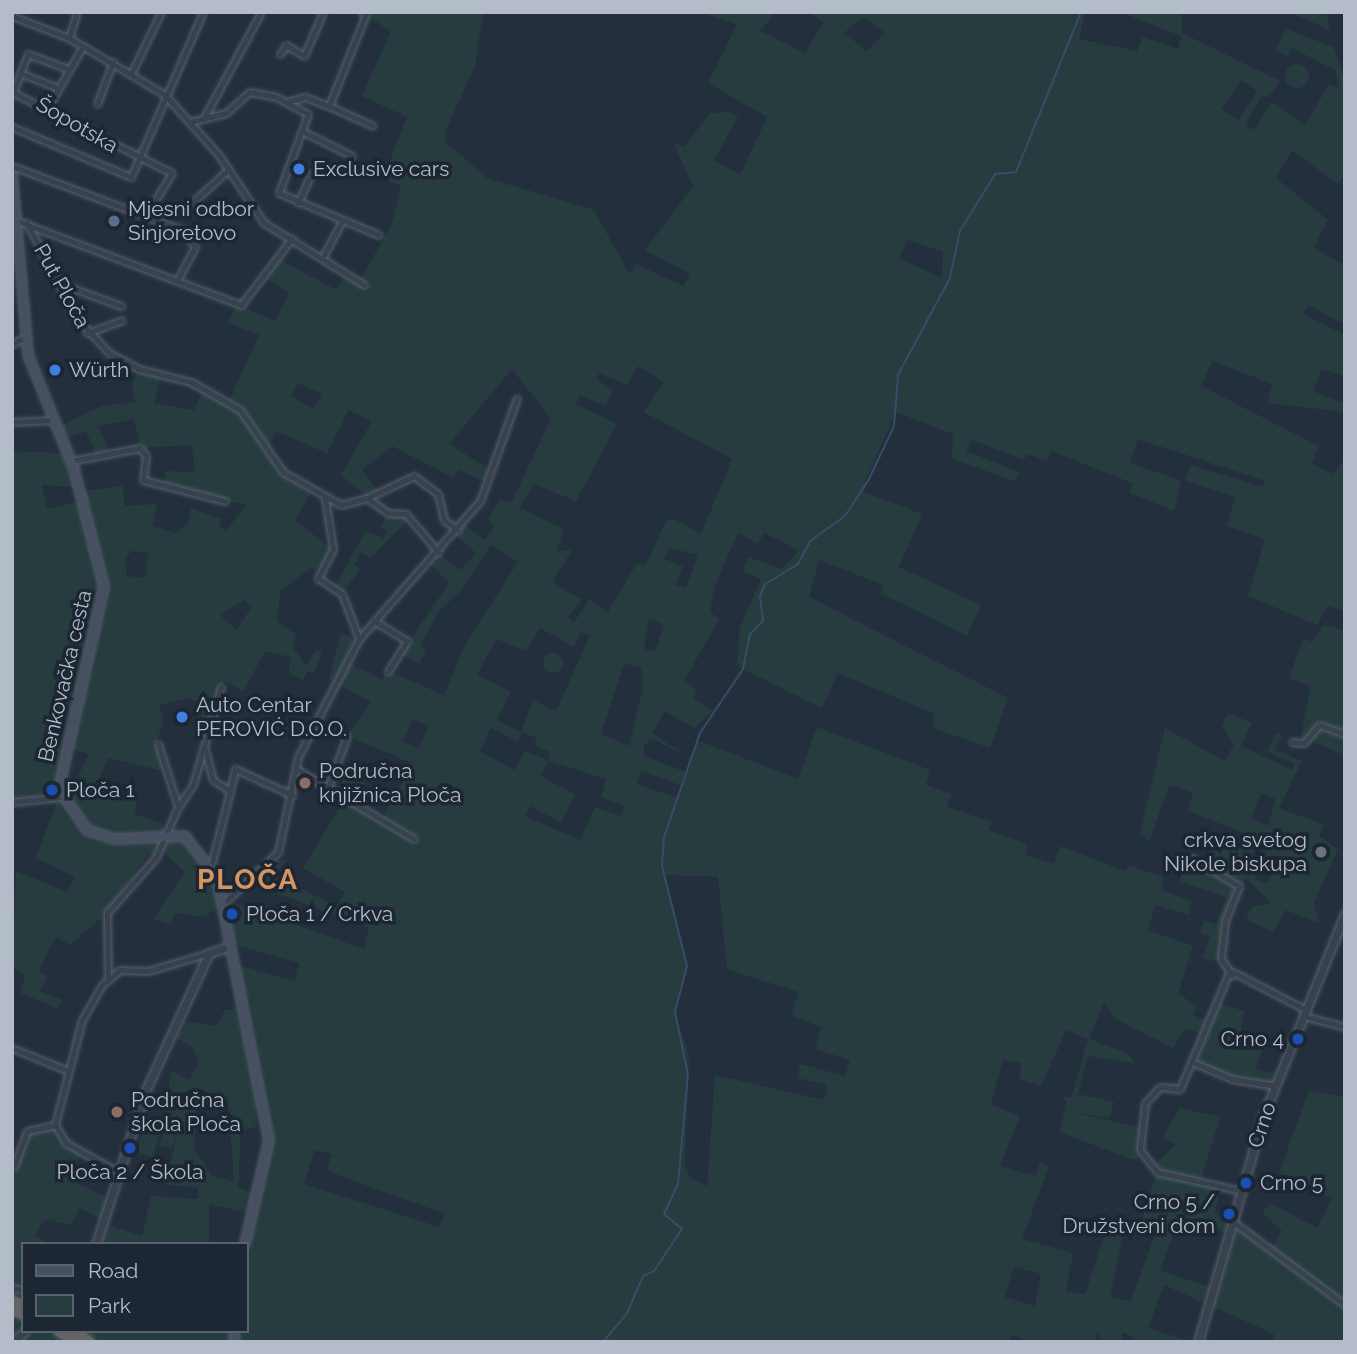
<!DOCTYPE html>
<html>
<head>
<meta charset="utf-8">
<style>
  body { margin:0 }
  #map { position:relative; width:1357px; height:1354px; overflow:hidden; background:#242f3e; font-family:Raleway,sans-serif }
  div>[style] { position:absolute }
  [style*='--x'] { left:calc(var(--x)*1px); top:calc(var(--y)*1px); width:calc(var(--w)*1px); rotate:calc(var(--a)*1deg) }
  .green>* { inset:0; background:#263c3f; transform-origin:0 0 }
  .round { border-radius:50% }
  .stream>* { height:2px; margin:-1px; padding:0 1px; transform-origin:1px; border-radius:1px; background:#394c67 }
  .roads { filter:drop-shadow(0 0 2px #565f6c) drop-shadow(0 0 2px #565f6c) }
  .minor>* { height:5px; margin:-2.5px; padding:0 2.5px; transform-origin:2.5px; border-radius:2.5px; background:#38414e }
  .tertiary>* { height:7px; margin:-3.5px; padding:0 3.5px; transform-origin:3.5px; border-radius:3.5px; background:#38414e }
  .secondary>* { height:8px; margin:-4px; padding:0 4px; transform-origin:4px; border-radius:4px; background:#465061 }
  .trunk>* { height:10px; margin:-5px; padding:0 5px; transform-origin:5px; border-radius:5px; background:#656462 }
  .dots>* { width:19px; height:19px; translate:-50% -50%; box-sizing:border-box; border:4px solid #1d2633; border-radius:50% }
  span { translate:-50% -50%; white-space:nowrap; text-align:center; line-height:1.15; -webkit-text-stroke:7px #1d2633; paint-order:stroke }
  .street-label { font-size:21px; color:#b4bcc9 }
  .poi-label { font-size:21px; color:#b4bcc9 }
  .left { translate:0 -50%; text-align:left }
  .right { translate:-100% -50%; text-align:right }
  .district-label { font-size:28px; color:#d59563; font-weight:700; letter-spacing:2px }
  .frame { position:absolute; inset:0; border:14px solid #b4bcc9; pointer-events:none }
  .legend { position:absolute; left:21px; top:1242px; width:228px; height:91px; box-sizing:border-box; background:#1d2633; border:2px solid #59626f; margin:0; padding:9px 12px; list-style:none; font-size:21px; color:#b4bcc9 }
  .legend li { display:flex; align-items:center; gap:14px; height:35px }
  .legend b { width:35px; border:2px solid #59626f }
</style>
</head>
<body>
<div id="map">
  <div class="green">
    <div style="clip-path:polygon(evenodd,361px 12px,483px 12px,475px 66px,445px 132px,447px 143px,487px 178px,594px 210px,629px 274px,636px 264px,683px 286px,690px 274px,645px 250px,693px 186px,673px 142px,684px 147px,710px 113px,729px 112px,738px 117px,714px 160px,740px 175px,767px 117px,708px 83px,737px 24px,699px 12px,776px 12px,760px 31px,805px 53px,823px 23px,809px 12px,1085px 12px,1079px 39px,1137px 51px,1142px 37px,1178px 49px,1181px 36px,1120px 12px,1182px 12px,1182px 33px,1280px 81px,1268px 98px,1262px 95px,1246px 124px,1254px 130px,1272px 102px,1305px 125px,1329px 84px,1339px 88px,1335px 70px,1292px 48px,1287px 57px,1276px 50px,1286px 29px,1334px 47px,1345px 80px,1345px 174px,1338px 184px,1292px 150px,1276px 178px,1328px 220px,1314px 247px,1345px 266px,1345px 324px,1308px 305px,1303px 314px,1345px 335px,1345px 376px,1321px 369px,1313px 391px,1345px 404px,1345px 412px,1267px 403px,1272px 384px,1213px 361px,1201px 386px,1319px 446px,1312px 463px,1333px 474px,1345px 459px,1345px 611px,1328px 606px,1317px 625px,1248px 596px,1265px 539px,1227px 526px,1235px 497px,1185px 481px,1191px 465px,1263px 487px,1265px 481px,1138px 439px,1130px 463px,1181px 480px,1174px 511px,1130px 493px,1132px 483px,1051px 451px,1047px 461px,1027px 454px,1024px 460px,972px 440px,966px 451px,1019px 472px,1015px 481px,952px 459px,953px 434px,896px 412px,861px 491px,922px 514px,899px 567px,981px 605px,967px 636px,880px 593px,883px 585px,819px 560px,809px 597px,1008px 698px,990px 748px,933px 728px,935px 714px,838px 673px,822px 708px,737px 666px,740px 628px,761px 579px,743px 571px,748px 557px,782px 569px,799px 550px,764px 533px,758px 544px,738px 533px,715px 585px,710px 612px,719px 619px,684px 681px,697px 690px,693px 699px,713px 710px,694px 728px,665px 711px,652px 733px,686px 755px,650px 738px,644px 747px,644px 756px,688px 773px,697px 740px,798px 779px,817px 727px,930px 770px,926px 785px,952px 794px,947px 807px,992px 822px,989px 830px,1027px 844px,1025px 855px,1054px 864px,1060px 846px,1125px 871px,1129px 866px,1164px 877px,1161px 890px,1192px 901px,1189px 915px,1155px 905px,1148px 930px,1193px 946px,1178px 994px,1197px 1006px,1193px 1015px,1209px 1022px,1217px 1002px,1244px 1011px,1239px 1042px,1262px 1051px,1256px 1069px,1280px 1074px,1276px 1086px,1232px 1079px,1192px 1062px,1204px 1035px,1186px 1028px,1173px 1048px,1116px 1019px,1104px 1002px,1089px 1039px,1129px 1054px,1136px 1064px,1088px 1056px,1078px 1094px,1114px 1102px,1109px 1118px,1071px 1112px,1142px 1128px,1142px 1155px,1134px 1160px,1059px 1132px,1067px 1101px,1061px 1096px,1071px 1098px,1088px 1039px,1066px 1030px,1041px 1086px,1019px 1079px,1021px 1063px,1003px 1060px,991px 1105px,1020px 1116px,1000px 1166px,1035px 1176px,1040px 1163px,1049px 1166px,1022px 1239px,1073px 1253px,1066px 1291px,1085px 1294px,1109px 1222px,1124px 1227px,1110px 1297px,1131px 1301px,1155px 1234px,1139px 1229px,1157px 1172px,1153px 1167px,1176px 1144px,1162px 1139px,1180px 1108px,1220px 1117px,1201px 1180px,1221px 1184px,1215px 1213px,1273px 1246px,1282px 1231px,1262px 1213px,1270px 1203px,1317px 1228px,1332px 1198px,1279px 1173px,1309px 1090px,1345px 1097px,1345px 1342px,1272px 1342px,1274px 1334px,1164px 1285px,1148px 1328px,1193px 1342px,1142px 1342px,1123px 1332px,1120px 1342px,1104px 1342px,1097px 1333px,1095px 1342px,1032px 1342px,1012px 1335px,1008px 1342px,12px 1342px,12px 1306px,23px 1310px,23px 1331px,247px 1331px,247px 1244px,254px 1214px,209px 1204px,209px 1244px,96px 1244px,103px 1223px,142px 1236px,151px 1196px,198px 1199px,198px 1188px,164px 1184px,180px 1126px,172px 1148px,160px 1145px,166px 1123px,177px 1126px,165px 1121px,171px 1070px,190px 1080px,198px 1063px,194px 1049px,176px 1037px,188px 1022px,217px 1026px,225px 1010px,240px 1008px,230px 963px,295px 981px,299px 963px,226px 942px,229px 911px,237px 904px,364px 949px,369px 928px,250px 883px,271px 861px,288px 859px,273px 877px,337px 905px,345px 892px,303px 868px,346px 797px,339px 788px,351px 767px,367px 777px,354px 801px,382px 819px,413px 764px,347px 736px,371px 702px,329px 680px,341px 633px,353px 638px,348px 662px,382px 680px,388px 671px,444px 695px,466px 643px,518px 562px,491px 545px,461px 591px,439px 611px,420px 646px,426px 651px,419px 663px,400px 655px,449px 583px,429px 563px,438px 552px,460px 570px,476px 553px,454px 534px,463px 523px,484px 540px,495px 526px,488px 519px,500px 499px,511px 503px,551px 419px,512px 369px,449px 444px,492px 471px,488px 483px,459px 470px,454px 478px,392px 446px,362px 470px,378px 491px,374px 500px,411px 518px,370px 558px,360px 552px,354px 565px,360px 569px,342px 594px,334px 589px,365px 531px,384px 538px,387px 531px,381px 528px,387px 513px,341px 475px,372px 421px,349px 410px,327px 453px,275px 431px,267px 455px,311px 492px,295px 521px,333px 549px,319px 573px,311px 568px,281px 591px,276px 621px,296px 634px,293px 648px,306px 665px,316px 650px,322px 651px,314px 674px,307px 671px,303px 680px,289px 674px,290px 657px,265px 651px,244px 691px,224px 681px,210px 724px,197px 732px,199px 702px,189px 698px,159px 705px,163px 719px,156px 746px,164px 771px,108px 758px,97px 783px,138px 796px,134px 814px,163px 824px,164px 835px,193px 842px,225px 902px,204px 917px,175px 913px,171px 925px,153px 919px,185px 872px,161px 849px,156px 857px,148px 854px,107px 913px,70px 945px,57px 937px,50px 947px,39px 972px,47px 976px,40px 991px,62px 1000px,58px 1009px,21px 993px,25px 977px,12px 966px,16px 871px,67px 892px,75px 877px,36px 858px,56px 804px,27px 797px,12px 802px,12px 451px,63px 453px,74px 487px,42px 485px,47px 509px,83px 500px,81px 491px,123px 486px,125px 506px,157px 504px,152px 526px,175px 533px,188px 524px,191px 508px,222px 519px,219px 525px,226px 531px,246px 505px,164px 485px,165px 471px,195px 472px,192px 445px,140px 448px,134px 419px,98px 426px,110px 451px,96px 455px,86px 431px,63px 440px,58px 427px,102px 406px,135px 402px,132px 386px,139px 369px,162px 372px,154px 403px,194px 410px,203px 391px,228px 403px,259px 335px,228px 323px,237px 305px,275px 321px,289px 293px,263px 276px,276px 258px,337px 290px,348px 273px,360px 281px,393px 221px,401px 186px,383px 179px,407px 117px,362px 96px,391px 31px,361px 12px,862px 17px,885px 32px,867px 51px,844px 33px,862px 17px,361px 12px,1241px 80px,1257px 91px,1238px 120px,1222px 109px,1241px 80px,361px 12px,908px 240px,943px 252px,942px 278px,899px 258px,908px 240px,361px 12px,638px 366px,663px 382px,644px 412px,732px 459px,701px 534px,674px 519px,666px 521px,645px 566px,637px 563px,608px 612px,590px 599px,574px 622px,568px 616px,582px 600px,552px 582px,572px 550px,557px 551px,564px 529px,520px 508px,534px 484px,576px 501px,617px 424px,576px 404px,579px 395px,606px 406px,613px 390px,597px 380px,599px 373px,627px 385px,638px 366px,361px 12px,298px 383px,322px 394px,314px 409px,291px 396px,298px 383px,361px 12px,669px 548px,698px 555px,686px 588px,675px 585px,683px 566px,664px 559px,669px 548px,361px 12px,131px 551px,148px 553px,145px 578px,127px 576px,125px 560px,131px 551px,361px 12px,244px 600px,251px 608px,236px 630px,220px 615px,244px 600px,361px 12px,649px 619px,664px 625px,655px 652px,644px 649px,649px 619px,361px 12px,540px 628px,574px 647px,581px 632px,590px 636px,556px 711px,533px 700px,521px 732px,497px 720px,511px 692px,477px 675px,496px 639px,526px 651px,540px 628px,361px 12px,624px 664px,641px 667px,643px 688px,629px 746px,601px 734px,624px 664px,361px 12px,413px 719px,429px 726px,419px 749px,403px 741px,413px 719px,361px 12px,491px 728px,517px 741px,522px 732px,537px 738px,534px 746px,549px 751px,548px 760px,525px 751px,515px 770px,480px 751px,491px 728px,361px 12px,66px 747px,89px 754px,73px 786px,60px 778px,66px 747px,361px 12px,548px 761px,606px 779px,601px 797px,625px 806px,621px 816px,595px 807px,580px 840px,525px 816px,531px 806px,561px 823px,575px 795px,541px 776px,548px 761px,361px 12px,641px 771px,683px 786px,678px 798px,637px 784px,641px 771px,361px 12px,665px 875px,718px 877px,727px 969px,798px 992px,792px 1016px,821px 1027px,815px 1049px,850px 1060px,845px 1076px,800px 1064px,798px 1078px,827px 1085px,824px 1100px,715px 1075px,707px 1186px,690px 1178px,685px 1166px,689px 1055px,675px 1012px,687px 966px,665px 875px,361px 12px,198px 1092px,228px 1098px,234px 1182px,212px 1176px,194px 1149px,198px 1092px,361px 12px,264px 1105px,268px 1161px,259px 1197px,238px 1187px,241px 1131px,256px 1127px,255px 1112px,264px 1105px,361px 12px,315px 1150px,332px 1154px,327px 1171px,445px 1214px,439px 1227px,304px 1184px,315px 1150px,361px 12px,1180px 1215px,1228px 1234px,1214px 1288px,1160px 1271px,1180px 1215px,361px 12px,1014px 1267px,1041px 1274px,1035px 1306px,1005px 1297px,1014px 1267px)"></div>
    <div style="clip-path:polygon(1289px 12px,1326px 12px,1330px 30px)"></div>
    <div class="round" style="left:1285px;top:64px;width:24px;height:24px"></div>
    <div style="clip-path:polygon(1323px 625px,1345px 630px,1345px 755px,1308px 740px,1300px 744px,1310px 686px,1289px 678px,1303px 639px,1313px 642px)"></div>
    <div class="round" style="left:543px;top:653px;width:20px;height:20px"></div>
    <div style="clip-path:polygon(evenodd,1228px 713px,1252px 723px,1241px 746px,1292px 770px,1295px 764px,1267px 751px,1276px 733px,1282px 736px,1275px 750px,1302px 761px,1279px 808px,1324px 825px,1319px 836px,1338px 849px,1314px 903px,1319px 923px,1286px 910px,1273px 932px,1246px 920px,1252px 907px,1272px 903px,1245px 878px,1225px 921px,1221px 959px,1212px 961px,1203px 958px,1210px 936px,1200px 933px,1204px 921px,1216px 924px,1226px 897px,1180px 882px,1178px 865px,1182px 855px,1207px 865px,1218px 840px,1248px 845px,1251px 836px,1188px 811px,1193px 793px,1169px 785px,1149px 842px,1140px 833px,1165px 728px,1224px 761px,1234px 745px,1222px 726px,1228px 713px,1261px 793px,1276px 799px,1268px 826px,1251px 819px,1261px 793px,1228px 713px,1259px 844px,1265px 844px,1262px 857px,1276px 867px,1267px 883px,1255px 879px,1257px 868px,1247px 861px,1259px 844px)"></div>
    <div style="left:146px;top:1121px;width:17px;height:33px;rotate:17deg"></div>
    <div style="clip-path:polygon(55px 1125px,81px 1154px,68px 1179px,110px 1199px,103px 1220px,79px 1208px,71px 1225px,45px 1219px,35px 1236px,48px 1244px,23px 1244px,23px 1290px,12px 1288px,12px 1165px,26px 1135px)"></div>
  </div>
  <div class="stream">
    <div style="--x:603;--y:1342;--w:38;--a:-50"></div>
    <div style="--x:627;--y:1313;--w:40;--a:-66.6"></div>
    <div style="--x:643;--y:1276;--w:12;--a:-24"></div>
    <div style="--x:654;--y:1271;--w:50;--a:-56.3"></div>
    <div style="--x:682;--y:1229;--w:23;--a:-140"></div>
    <div style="--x:664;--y:1214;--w:33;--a:-65"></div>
    <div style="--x:678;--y:1184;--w:109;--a:-84.8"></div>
    <div style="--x:688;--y:1075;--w:64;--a:-101.7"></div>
    <div style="--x:675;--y:1012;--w:48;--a:-75.4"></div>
    <div style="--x:687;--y:966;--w:103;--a:-104"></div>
    <div style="--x:662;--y:866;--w:29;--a:-86"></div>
    <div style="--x:664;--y:837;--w:110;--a:-70.9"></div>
    <div style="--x:700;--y:733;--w:77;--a:-56.1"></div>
    <div style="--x:743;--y:669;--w:36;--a:-79"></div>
    <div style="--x:750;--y:634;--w:18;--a:-45"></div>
    <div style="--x:763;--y:621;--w:25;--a:-97"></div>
    <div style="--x:760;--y:596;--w:13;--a:-67"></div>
    <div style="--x:765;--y:584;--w:39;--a:-31"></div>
    <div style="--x:798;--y:564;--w:26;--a:-62"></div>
    <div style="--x:810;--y:541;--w:43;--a:-35.5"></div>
    <div style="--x:845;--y:516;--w:44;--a:-57"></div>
    <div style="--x:869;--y:479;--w:59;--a:-64.7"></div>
    <div style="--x:894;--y:426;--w:51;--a:-85.5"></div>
    <div style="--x:898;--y:375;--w:110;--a:-61.8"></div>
    <div style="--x:950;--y:278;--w:48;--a:-78"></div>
    <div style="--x:960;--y:231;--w:67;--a:-58.4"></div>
    <div style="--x:995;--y:174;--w:21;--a:-5"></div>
    <div style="--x:1016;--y:172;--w:173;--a:-67.9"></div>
  </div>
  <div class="roads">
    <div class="minor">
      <div style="--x:12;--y:16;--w:61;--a:21.1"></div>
      <div style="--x:69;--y:38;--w:112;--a:30.7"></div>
      <div style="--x:165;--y:95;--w:79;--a:48.1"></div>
      <div style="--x:218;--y:154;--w:83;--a:56.3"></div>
      <div style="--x:264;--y:223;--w:118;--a:31.8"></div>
      <div style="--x:69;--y:38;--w:27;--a:-73"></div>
      <div style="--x:280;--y:54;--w:11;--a:-56"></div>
      <div style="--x:286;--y:45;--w:21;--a:31"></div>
      <div style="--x:304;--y:56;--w:48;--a:-66.6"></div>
      <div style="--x:132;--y:72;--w:67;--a:-64.2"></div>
      <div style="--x:20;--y:73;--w:41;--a:21.5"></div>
      <div style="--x:12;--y:92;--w:179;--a:26.9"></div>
      <div style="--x:172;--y:173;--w:49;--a:121.8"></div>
      <div style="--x:13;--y:92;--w:41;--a:-68.5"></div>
      <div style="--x:28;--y:54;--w:43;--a:20.6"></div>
      <div style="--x:287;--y:102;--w:19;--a:-16"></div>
      <div style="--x:305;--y:97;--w:26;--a:21"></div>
      <div style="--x:329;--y:106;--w:99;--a:-68.1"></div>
      <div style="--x:366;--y:14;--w:5;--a:-158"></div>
      <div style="--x:97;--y:104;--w:45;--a:-69.1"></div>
      <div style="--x:329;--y:106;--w:48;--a:24.4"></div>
      <div style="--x:48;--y:107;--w:70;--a:-60.2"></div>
      <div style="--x:205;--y:116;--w:118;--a:-61.7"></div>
      <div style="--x:190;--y:122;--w:37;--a:-14"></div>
      <div style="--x:226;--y:113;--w:31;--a:-42"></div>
      <div style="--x:249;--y:92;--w:27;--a:10"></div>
      <div style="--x:276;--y:97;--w:36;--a:28"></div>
      <div style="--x:308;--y:114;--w:84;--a:110.2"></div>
      <div style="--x:279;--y:193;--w:108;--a:22.8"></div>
      <div style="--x:12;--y:127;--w:129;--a:22.8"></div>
      <div style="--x:131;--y:177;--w:180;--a:-66.4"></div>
      <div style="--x:302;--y:131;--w:56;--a:26.6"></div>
      <div style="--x:12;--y:166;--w:185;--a:20.6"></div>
      <div style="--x:185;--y:231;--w:19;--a:58"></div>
      <div style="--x:195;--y:247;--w:36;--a:118"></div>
      <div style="--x:192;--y:203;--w:50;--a:-42.6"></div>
      <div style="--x:298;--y:203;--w:32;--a:-66"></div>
      <div style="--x:20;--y:222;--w:236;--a:20.6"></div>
      <div style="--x:241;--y:305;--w:84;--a:-52.7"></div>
      <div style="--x:27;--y:223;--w:106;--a:62.5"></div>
      <div style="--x:76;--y:317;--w:49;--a:47.5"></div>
      <div style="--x:109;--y:353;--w:34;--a:28"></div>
      <div style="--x:139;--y:369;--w:54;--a:14"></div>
      <div style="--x:191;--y:382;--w:56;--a:29.7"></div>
      <div style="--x:240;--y:410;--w:75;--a:55.3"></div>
      <div style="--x:283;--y:472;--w:67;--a:29.6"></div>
      <div style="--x:341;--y:505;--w:27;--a:-15"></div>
      <div style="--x:367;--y:498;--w:26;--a:36"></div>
      <div style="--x:388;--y:513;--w:18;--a:3"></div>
      <div style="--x:406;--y:514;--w:50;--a:49.9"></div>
      <div style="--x:324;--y:255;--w:36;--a:-62"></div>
      <div style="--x:64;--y:285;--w:61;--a:20.2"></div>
      <div style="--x:87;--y:333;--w:37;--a:-20"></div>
      <div style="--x:12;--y:344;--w:13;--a:-27"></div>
      <div style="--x:12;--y:422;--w:43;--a:-2.7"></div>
      <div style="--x:71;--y:461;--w:70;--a:-10.7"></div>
      <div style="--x:140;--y:448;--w:10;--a:53"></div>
      <div style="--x:146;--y:456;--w:24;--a:97"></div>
      <div style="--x:143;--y:480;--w:85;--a:14.4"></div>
      <div style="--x:325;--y:498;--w:52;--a:81.1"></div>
      <div style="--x:333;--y:549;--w:33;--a:117"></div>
      <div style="--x:318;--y:578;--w:29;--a:34"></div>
      <div style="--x:342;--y:594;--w:48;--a:69.3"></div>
      <div style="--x:367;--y:498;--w:52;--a:-25.1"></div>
      <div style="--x:414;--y:476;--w:30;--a:37"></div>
      <div style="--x:438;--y:494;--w:27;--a:77"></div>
      <div style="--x:444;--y:520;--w:17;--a:36"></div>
      <div style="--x:374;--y:621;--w:39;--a:31"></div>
      <div style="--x:407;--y:641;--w:36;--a:122"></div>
      <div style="--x:1292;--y:742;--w:12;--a:5"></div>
      <div style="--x:1304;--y:743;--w:23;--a:-50"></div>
      <div style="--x:1319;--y:725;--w:28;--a:19"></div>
      <div style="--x:205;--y:749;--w:32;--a:76"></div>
      <div style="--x:213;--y:780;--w:20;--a:33"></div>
      <div style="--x:230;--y:791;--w:77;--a:104.2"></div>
      <div style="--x:296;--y:769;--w:137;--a:30.7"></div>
      <div style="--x:329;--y:785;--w:52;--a:-69.8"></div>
      <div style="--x:230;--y:791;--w:23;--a:-77"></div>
      <div style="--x:235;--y:769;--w:63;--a:24.5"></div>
      <div style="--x:12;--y:802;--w:50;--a:-5.7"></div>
      <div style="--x:178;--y:807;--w:27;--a:-56"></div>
      <div style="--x:193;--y:785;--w:102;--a:-74.1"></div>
      <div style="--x:1191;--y:858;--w:56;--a:30.3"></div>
      <div style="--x:1239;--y:886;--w:38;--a:112"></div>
      <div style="--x:1225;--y:921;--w:38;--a:96"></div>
      <div style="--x:1221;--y:959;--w:19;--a:55"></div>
      <div style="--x:1232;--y:975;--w:7;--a:-124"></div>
      <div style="--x:225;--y:902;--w:73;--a:-43.3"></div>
      <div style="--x:278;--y:852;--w:97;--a:-78.1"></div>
      <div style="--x:298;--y:757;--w:133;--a:-62.7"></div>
      <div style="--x:359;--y:639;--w:184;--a:-48.8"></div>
      <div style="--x:480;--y:501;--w:109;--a:-70.2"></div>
      <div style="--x:1233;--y:972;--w:82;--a:27.5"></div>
      <div style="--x:1228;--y:975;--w:124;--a:112.8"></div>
      <div style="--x:1180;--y:1089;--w:20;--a:-174"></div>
      <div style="--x:1160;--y:1087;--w:22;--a:133"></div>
      <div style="--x:1145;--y:1103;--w:47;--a:96.1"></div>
      <div style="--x:1140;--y:1150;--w:28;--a:52"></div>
      <div style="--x:1157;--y:1172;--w:86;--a:12.7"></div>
      <div style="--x:108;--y:978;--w:65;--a:-90.9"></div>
      <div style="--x:107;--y:913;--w:74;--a:-48.8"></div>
      <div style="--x:156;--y:857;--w:55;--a:-66.3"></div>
      <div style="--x:178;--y:807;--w:66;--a:-107.6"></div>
      <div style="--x:1304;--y:1016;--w:42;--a:15"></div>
      <div style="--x:12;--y:1048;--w:58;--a:22.2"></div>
      <div style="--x:1192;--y:1062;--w:43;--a:23"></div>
      <div style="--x:1232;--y:1079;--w:45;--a:9"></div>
      <div style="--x:14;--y:1167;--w:38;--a:-70"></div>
      <div style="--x:27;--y:1131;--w:29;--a:-12"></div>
      <div style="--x:118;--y:1172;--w:60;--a:-150.9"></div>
      <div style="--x:66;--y:1143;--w:21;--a:-121"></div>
      <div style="--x:55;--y:1125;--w:108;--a:-75.6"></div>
      <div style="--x:82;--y:1020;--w:40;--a:-60.3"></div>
      <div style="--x:102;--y:985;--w:23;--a:-40"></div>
      <div style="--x:120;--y:970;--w:28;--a:2"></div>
      <div style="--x:148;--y:971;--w:64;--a:-16.4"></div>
      <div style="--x:1232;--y:1221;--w:141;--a:36.6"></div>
      <div style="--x:12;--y:1288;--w:11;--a:10"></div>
    </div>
    <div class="tertiary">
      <div style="--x:96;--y:1244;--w:160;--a:-72.1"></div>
      <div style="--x:145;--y:1092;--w:153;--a:-65.3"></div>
      <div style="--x:209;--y:953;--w:19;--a:-18"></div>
      <div style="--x:13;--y:1342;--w:16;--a:-43"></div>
      <div style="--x:1198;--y:1342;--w:237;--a:-73.9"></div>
      <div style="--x:1264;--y:1114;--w:216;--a:-68"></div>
    </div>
    <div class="secondary">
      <div style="--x:12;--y:174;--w:182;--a:84.9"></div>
      <div style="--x:28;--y:355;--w:123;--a:68"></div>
      <div style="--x:74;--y:469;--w:122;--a:75.7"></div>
      <div style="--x:104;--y:587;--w:207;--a:102.6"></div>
      <div style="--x:59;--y:789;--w:50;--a:55.7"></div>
      <div style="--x:87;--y:830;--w:29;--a:18"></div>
      <div style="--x:115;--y:839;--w:70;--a:-2.5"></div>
      <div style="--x:185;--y:836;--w:53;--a:52.7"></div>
      <div style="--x:217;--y:878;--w:267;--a:78.8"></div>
      <div style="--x:269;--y:1140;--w:107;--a:103"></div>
      <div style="--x:234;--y:1331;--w:11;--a:85"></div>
    </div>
    <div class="trunk">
      <div style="--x:12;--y:1301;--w:12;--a:24"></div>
      <div style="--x:12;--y:1310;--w:12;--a:20"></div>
      <div style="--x:59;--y:1331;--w:20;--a:33"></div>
      <div style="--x:74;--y:1331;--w:19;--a:36"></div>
    </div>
  </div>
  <div class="dots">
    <div style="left:299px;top:169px;background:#3f7fe0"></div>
    <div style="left:114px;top:221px;background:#5c6f8a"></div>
    <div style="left:55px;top:370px;background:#3f7fe0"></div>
    <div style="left:182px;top:717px;background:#3f7fe0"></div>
    <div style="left:305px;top:783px;background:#8d6e63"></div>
    <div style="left:52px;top:790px;background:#1a4fb4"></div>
    <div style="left:1321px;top:852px;background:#6b7280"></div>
    <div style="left:232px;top:914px;background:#1a4fb4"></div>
    <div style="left:1298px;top:1039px;background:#1a4fb4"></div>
    <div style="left:117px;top:1112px;background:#8d6e63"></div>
    <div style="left:130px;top:1148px;background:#1a4fb4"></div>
    <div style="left:1246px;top:1183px;background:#1a4fb4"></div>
    <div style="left:1229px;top:1214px;background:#1a4fb4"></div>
  </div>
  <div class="street-label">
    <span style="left:77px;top:125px;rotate:30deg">Šopotska</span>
    <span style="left:62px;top:286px;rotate:61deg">Put Ploča</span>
    <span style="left:65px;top:676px;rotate:-77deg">Benkovačka cesta</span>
    <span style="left:1262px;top:1125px;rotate:-71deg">Crno</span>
  </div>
  <div class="poi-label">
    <span class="left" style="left:313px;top:169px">Exclusive cars</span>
    <span class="left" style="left:128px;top:221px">Mjesni odbor<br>Sinjoretovo</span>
    <span class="left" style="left:69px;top:370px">Würth</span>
    <span class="left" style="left:196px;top:717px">Auto Centar<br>PEROVIĆ D.O.O.</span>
    <span class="left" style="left:319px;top:783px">Područna<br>knjižnica Ploča</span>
    <span class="left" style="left:66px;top:790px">Ploča 1</span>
    <span class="right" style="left:1307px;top:852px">crkva svetog<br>Nikole biskupa</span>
    <span class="left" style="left:246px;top:914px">Ploča 1 / Crkva</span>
    <span class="right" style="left:1284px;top:1039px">Crno 4</span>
    <span class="left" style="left:131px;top:1112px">Područna<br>škola Ploča</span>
    <span style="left:130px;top:1172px">Ploča 2 / Škola</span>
    <span class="left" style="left:1260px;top:1183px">Crno 5</span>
    <span class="right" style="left:1215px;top:1214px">Crno 5 /<br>Družstveni dom</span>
  </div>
  <div class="district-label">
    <span style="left:248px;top:880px">PLOČA</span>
  </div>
  <div class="frame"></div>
  <ul class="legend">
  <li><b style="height:9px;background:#465061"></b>Road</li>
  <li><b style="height:19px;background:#263c3f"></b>Park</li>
  </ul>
</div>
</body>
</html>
